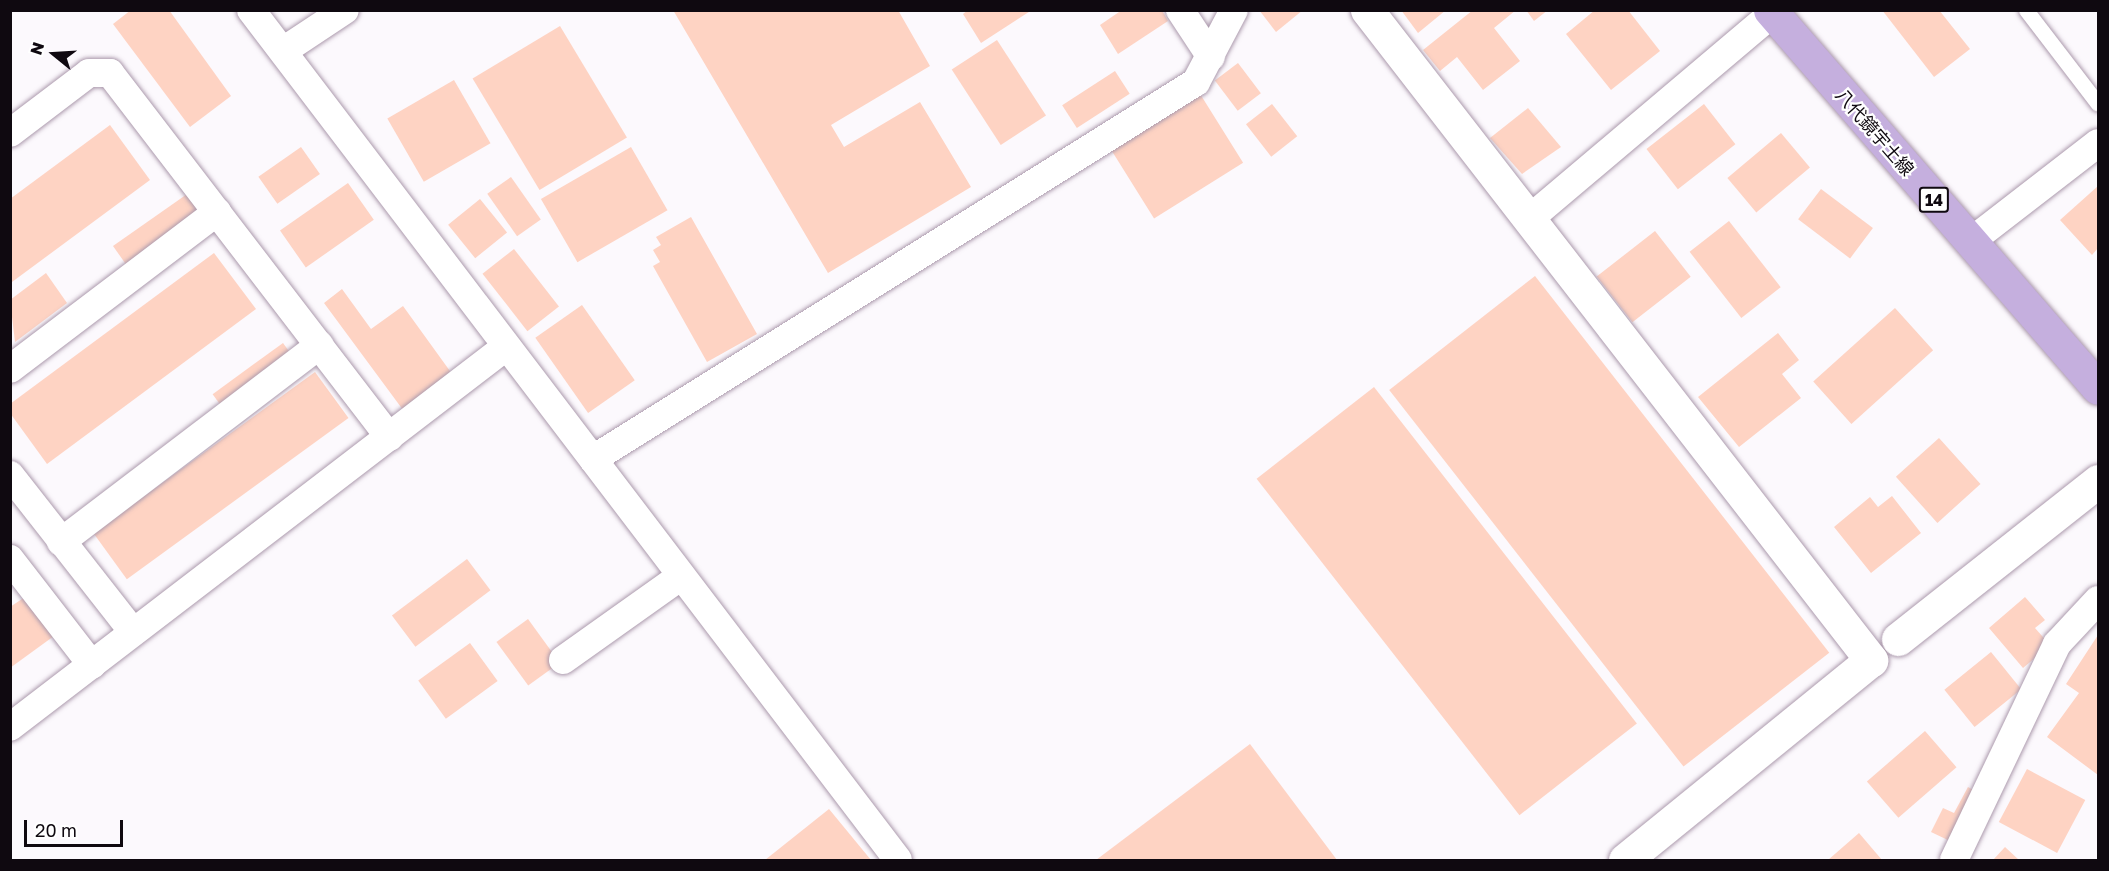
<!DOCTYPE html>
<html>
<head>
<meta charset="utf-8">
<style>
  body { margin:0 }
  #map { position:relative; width:2109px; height:871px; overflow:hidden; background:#fcf9fd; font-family:"Golos Text","Noto Sans JP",sans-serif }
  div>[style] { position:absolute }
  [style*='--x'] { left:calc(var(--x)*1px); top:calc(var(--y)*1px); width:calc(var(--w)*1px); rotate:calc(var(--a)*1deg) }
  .building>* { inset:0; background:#fed3c3; transform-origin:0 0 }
  .roads { filter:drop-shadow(0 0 2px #ac9aad) drop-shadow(0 0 2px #ac9aad) }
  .service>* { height:15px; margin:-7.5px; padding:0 7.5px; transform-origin:7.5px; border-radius:7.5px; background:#fff }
  .minor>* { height:28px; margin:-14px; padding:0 14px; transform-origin:14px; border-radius:14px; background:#fff }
  .tertiary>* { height:33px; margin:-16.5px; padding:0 16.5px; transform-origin:16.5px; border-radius:16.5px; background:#fff }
  .primary>* { height:33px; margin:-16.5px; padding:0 16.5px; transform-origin:16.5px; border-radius:16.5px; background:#c5afde }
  span { translate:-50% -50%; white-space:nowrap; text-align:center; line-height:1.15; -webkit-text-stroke:4.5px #fff; paint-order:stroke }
  .shield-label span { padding:2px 4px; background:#fff; border:2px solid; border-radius:4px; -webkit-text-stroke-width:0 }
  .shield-label { font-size:16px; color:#0f0910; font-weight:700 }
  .street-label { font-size:18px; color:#0f0910 }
  .frame { position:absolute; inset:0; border:12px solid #0f0910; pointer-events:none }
  .north { position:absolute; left:24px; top:24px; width:60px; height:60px; -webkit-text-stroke:4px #fff; paint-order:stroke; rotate:288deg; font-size:16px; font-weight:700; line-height:24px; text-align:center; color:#0f0910 }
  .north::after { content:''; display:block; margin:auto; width:21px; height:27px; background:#0f0910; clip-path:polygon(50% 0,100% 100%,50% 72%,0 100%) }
  .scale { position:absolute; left:24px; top:820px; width:99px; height:27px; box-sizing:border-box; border:3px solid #0f0910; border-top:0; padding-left:8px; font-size:18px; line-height:21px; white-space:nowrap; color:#0f0910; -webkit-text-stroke:4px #fff; paint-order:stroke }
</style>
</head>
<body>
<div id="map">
  <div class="building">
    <div style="clip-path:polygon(131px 10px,169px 10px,231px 96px,190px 127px,113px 24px)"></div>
    <div style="clip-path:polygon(673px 10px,898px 10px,930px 66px,831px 125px,844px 147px,920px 102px,971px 187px,828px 273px)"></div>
    <div style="clip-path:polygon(968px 10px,1032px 10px,981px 43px,963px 14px)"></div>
    <div style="clip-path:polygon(1122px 10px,1162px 10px,1168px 21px,1118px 54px,1100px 25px)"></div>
    <div style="clip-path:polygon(1259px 10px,1303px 10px,1276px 32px)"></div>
    <div style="clip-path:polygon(1401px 10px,1446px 10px,1418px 33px)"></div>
    <div style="clip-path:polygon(1473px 10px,1516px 10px,1494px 28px,1520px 61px,1483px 90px,1457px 57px,1440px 71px,1423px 50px)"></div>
    <div style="clip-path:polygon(1526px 10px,1548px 10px,1534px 21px)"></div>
    <div style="clip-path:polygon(1595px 10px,1628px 10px,1660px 51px,1611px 90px,1566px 34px)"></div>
    <div style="clip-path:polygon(1882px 10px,1939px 10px,1970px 49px,1934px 77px)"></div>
    <div style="left:560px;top:26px;width:130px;height:102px;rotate:59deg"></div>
    <div style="left:997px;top:40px;width:90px;height:54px;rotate:57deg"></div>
    <div style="left:1238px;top:63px;width:38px;height:29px;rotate:53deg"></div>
    <div style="left:1115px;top:71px;width:27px;height:63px;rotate:57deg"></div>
    <div style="left:454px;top:80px;width:73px;height:77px;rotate:60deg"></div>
    <div style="left:1197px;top:89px;width:87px;height:105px;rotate:58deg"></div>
    <div style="left:1272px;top:104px;width:41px;height:33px;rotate:52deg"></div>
    <div style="left:1704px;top:104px;width:51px;height:73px;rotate:52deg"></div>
    <div style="clip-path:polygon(1528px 108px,1561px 147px,1522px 174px,1490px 138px)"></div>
    <div style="clip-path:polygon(110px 125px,150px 180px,12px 282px,10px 199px)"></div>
    <div style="left:1781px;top:133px;width:45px;height:70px;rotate:50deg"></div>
    <div style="left:301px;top:147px;width:33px;height:52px;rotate:55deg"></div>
    <div style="left:631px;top:147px;width:73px;height:104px;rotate:60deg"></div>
    <div style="left:511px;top:177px;width:52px;height:29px;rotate:55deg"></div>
    <div style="left:348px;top:183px;width:45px;height:83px;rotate:55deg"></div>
    <div style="clip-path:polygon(2098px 186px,2098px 248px,2092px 255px,2060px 220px)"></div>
    <div style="left:1821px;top:189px;width:65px;height:38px;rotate:37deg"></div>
    <div style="left:190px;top:192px;width:24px;height:94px;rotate:55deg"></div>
    <div style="left:480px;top:199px;width:43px;height:41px;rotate:51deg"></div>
    <div style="clip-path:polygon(691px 217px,757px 334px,707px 362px,653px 266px,660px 262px,653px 250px,661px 245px,656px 237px)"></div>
    <div style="left:1729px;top:221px;width:84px;height:50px;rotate:52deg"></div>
    <div style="left:1655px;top:231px;width:58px;height:74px;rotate:52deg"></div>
    <div style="left:514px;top:249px;width:73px;height:40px;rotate:52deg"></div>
    <div style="clip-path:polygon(214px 253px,256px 309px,47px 464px,10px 413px,10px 404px)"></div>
    <div style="clip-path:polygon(46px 273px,67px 303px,15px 342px,10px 300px)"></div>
    <div style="left:1535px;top:276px;width:478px;height:185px;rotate:52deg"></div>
    <div style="clip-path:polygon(342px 289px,371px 329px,403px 306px,455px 378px,406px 414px,324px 303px)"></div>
    <div style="left:582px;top:305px;width:92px;height:57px;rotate:55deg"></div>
    <div style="left:1895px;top:308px;width:57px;height:110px;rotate:48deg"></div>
    <div style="clip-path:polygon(1778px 333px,1799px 360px,1782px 374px,1801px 398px,1739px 447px,1698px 397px)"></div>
    <div style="left:283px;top:343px;width:19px;height:87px;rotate:54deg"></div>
    <div style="left:315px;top:372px;width:57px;height:274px;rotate:54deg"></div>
    <div style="left:1374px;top:387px;width:427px;height:149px;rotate:52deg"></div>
    <div style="left:1939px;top:438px;width:62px;height:58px;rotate:48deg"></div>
    <div style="clip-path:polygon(1892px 496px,1921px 533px,1871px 573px,1834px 527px,1870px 497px,1878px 507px)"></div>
    <div style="left:467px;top:559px;width:39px;height:94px;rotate:53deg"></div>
    <div style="clip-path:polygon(25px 597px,54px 636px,10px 668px,10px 607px)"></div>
    <div style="clip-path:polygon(2025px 597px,2045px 620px,2035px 628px,2050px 645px,2023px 668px,1989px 628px)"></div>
    <div style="left:528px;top:619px;width:54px;height:39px;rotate:54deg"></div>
    <div style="clip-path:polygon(2098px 635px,2098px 775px,2047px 737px,2079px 693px,2066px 684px)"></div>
    <div style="left:470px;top:643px;width:47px;height:64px;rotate:54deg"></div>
    <div style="left:1991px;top:652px;width:48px;height:60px;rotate:51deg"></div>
    <div style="left:1925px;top:731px;width:48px;height:77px;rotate:49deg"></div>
    <div style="clip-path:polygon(1250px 744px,1337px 860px,1096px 860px)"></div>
    <div style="left:2027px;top:769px;width:66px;height:60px;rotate:28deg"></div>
    <div style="clip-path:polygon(1968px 787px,1977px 792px,1952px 842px,1931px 832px,1943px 808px,1954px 813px)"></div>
    <div style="clip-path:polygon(829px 809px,871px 860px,765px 860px)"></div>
    <div style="clip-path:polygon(1859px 833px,1882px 860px,1828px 860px)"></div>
    <div style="clip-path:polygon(2005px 847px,2019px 860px,1993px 860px)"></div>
  </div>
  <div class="roads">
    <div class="service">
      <div style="--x:2026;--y:10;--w:118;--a:52.5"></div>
    </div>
    <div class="minor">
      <div style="--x:251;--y:10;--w:1068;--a:52.72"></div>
      <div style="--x:1180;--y:10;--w:56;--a:56.6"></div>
      <div style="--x:283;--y:51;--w:74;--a:-33.5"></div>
      <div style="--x:10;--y:133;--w:99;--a:-37.2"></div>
      <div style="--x:89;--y:73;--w:21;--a:0"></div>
      <div style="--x:110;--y:73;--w:459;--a:52.5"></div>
      <div style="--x:1528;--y:220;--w:321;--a:-40.2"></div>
      <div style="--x:1970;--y:242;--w:162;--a:-37.7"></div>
      <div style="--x:10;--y:369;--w:260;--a:-37.2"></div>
      <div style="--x:593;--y:459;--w:711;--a:-32.01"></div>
      <div style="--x:1196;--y:82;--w:81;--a:-62.2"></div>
      <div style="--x:10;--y:475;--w:199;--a:51.9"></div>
      <div style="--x:61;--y:542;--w:325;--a:-37.3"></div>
      <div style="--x:10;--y:559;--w:134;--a:52.3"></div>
      <div style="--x:563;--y:660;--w:145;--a:-35.4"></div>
      <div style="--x:10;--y:727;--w:621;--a:-37.48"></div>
      <div style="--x:1954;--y:860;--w:239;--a:-64.5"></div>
      <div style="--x:2057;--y:644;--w:60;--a:-47"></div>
    </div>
    <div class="tertiary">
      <div style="--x:1367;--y:10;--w:823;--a:52.21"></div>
      <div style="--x:1871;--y:660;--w:317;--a:140.9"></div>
      <div style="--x:1898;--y:639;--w:255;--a:-38.3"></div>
    </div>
    <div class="primary">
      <div style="--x:1770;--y:10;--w:500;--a:49.05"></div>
    </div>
  </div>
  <div class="shield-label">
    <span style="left:1934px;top:200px">14</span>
  </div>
  <div class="street-label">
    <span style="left:1875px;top:132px;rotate:49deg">八代鏡宇土線</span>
  </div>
  <div class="frame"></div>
  <div class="north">N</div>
  <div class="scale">20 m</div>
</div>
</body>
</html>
